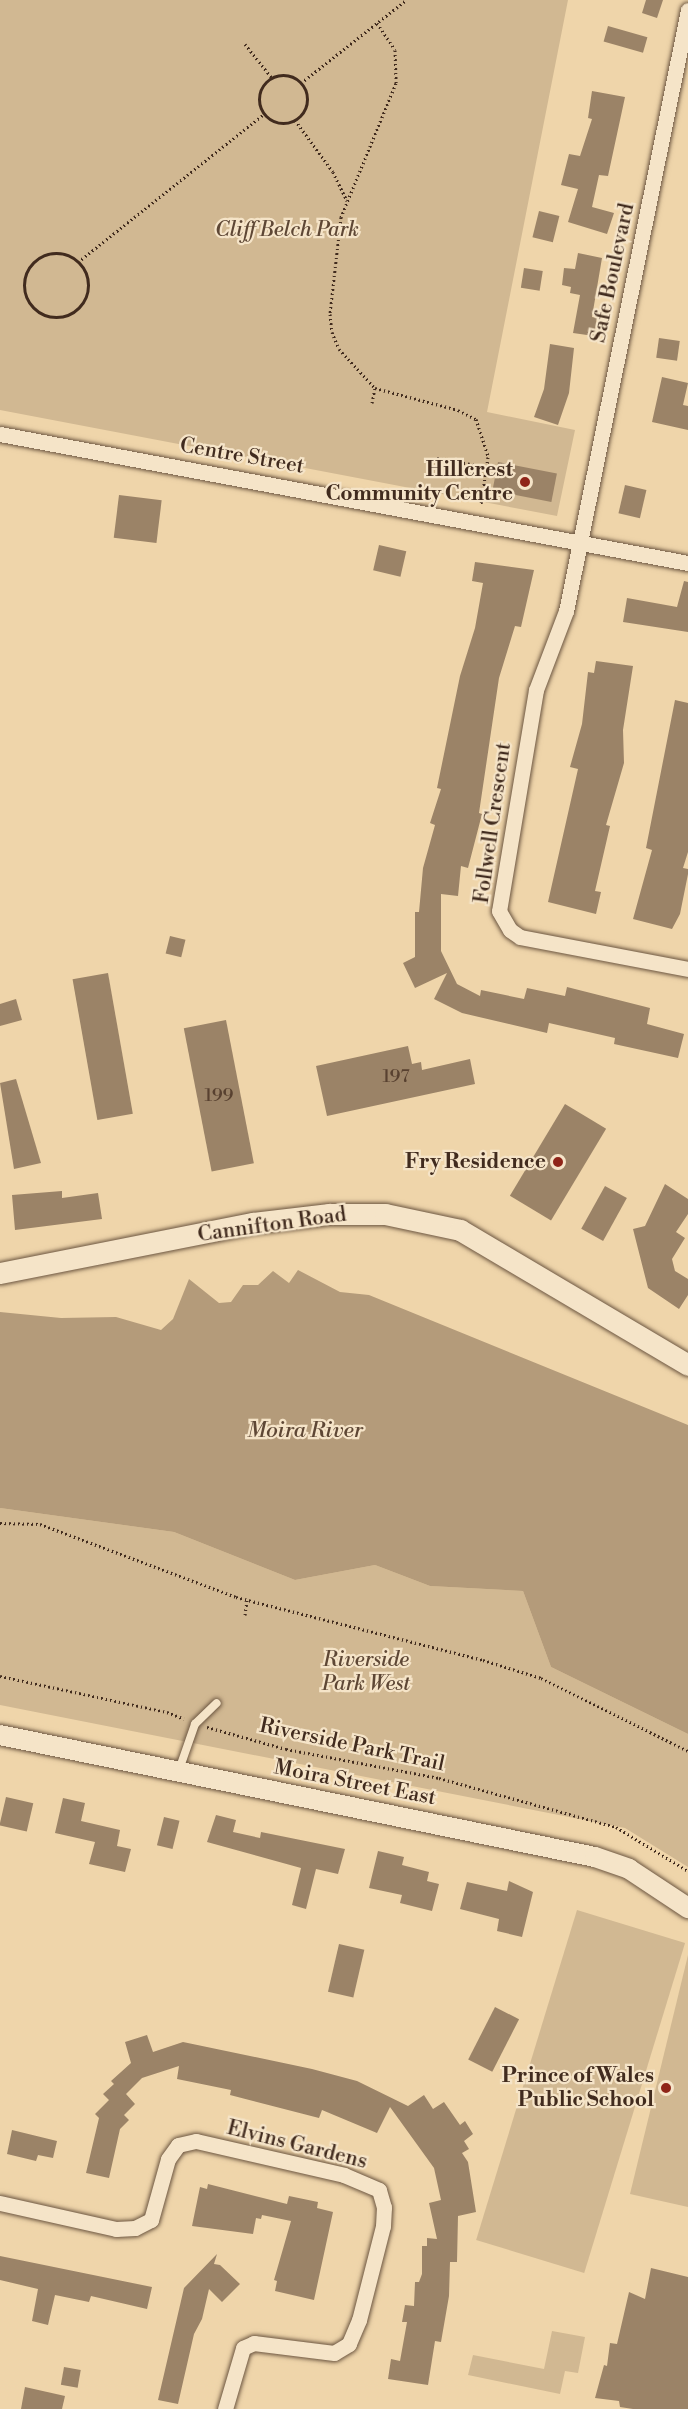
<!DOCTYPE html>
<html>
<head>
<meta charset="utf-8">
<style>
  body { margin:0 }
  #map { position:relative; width:688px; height:2409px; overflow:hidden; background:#efd5aa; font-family:"Libre Bodoni",serif }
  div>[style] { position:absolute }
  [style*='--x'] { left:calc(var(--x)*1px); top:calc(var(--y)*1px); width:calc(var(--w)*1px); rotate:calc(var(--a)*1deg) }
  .green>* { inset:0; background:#d1b892; transform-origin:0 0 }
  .water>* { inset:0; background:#b49b7a }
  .building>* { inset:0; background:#9b8367; transform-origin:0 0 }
  .path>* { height:3px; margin-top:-1.5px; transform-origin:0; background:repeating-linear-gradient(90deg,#412b1e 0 1.5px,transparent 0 4.5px) }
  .path>.ring { margin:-1.5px; padding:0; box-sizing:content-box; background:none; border:3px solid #412b1e; border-radius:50% }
  .roads { filter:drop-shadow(0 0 2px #6c5641) drop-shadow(0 0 2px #6c5641) }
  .service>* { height:8px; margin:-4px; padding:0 4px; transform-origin:4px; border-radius:4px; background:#f5e4c8 }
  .minor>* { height:15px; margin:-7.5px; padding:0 7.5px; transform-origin:7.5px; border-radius:7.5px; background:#f5e4c8 }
  .tertiary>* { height:20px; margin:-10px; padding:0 10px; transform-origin:10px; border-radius:10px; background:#f5e4c8 }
  .secondary>* { height:21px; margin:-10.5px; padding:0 10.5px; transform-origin:10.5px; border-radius:10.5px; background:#f5e4c8 }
  .dots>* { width:16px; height:16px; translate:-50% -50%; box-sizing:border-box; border:3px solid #f5e4c8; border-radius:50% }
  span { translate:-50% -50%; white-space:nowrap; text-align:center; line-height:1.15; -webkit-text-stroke:4.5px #f5e4c8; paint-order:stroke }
  .number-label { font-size:18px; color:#584130 }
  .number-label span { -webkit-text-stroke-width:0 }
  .park-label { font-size:21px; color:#5e4735; font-style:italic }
  .street-label { font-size:21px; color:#412b1e }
  .poi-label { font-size:21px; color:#412b1e; font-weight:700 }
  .right { translate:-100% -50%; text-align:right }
  .water-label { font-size:22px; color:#5e4735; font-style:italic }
</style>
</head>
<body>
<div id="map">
  <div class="green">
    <div style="clip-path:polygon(0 0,568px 0,487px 412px,575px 430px,557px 516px,0 410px)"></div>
    <div style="clip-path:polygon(0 1508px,174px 1532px,295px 1580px,375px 1565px,430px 1586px,523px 1591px,551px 1667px,688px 1734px,688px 1867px,625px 1828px,0 1705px)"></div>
    <div style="left:577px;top:1910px;width:113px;height:345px;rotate:17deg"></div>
    <div style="clip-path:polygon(688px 1955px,688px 2207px,630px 2194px)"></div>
    <div style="clip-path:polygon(552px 2331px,585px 2337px,578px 2373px,565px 2371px,560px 2394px,468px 2375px,473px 2355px,544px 2369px)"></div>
  </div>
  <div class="water">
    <div style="clip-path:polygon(298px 1270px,340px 1292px,369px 1295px,688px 1425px,688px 1734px,551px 1667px,523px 1591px,430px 1586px,375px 1565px,295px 1580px,174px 1532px,0 1508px,0 1312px,61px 1318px,116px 1317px,161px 1330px,173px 1319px,189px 1279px,219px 1303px,231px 1302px,243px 1285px,258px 1285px,273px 1271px,289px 1283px)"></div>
  </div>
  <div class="building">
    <div style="clip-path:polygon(646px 0,663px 0,657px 18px,642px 13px)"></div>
    <div style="left:608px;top:26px;width:41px;height:16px;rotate:16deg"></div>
    <div style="clip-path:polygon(592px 91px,625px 97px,608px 176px,599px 175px,592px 207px,614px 213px,607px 234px,568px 222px,578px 189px,561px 185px,569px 154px,580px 156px,592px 119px,588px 118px)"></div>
    <div style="left:539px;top:211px;width:21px;height:27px;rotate:14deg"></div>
    <div style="clip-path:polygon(578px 253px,602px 258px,592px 317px,597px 318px,594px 336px,573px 333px,580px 295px,570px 293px,571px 287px,562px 285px,564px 268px,575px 269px)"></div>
    <div style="left:524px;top:268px;width:19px;height:20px;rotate:9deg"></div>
    <div style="left:659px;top:338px;width:21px;height:20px;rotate:8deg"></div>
    <div style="clip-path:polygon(550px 344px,574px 348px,569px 393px,558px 425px,534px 417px,544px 389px)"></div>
    <div style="clip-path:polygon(662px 377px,688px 383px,683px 405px,688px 406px,688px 430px,652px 422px)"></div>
    <div style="left:498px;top:462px;width:60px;height:29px;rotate:11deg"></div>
    <div style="left:625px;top:485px;width:22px;height:29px;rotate:13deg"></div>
    <div style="left:119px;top:495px;width:43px;height:43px;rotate:7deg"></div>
    <div style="left:379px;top:545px;width:28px;height:26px;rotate:13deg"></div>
    <div style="clip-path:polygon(475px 562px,534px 570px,521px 627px,515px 626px,499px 678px,479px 813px,482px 814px,468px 868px,461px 866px,458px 896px,441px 894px,441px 951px,457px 984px,480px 996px,481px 990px,524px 999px,527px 988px,565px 996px,567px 987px,650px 1008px,647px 1024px,684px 1034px,678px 1058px,614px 1044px,615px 1038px,549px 1023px,547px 1033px,462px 1013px,434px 999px,447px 973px,415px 988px,403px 963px,415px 957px,415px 912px,419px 912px,423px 868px,435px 825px,430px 823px,441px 789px,437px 788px,460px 676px,475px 628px,483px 583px,472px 581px)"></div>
    <div style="clip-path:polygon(684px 581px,688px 582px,688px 632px,623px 622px,627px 598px,677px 607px)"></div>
    <div style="clip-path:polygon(596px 661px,633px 666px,623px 730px,624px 763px,606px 825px,610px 826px,595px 891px,601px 892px,596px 914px,548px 902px,578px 769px,570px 767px,582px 724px,588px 672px,594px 673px)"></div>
    <div style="clip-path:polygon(675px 700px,688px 703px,688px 852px,683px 868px,688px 869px,688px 874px,680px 914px,672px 929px,633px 919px,652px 850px,646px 848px)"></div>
    <div style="left:170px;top:936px;width:16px;height:18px;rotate:14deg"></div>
    <div style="left:108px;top:973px;width:143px;height:36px;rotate:80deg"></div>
    <div style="clip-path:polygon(16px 999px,22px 1020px,0 1026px,0 1004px)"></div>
    <div style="left:226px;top:1020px;width:146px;height:43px;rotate:79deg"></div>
    <div style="clip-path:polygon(408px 1046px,412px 1064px,421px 1062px,422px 1070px,470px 1059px,475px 1084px,327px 1116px,316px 1066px)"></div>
    <div style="clip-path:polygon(16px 1079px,41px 1163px,14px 1169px,0 1083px)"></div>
    <div style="left:565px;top:1104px;width:48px;height:107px;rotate:31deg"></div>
    <div style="clip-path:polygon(665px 1184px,688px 1199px,688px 1214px,676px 1232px,685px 1238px,672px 1259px,675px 1271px,688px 1279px,688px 1295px,679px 1309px,648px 1288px,633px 1229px,645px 1226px)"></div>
    <div style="left:605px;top:1186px;width:25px;height:49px;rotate:29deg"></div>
    <div style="clip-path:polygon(62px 1191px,62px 1198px,98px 1193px,102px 1219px,15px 1230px,12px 1195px)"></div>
    <div style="left:6px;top:1797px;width:28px;height:29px;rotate:13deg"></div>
    <div style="clip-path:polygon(63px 1798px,85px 1803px,81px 1821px,120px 1830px,117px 1846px,131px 1849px,125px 1872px,89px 1864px,95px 1842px,55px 1833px)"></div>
    <div style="clip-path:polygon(216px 1815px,236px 1820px,233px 1832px,260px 1838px,261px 1832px,345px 1849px,338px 1874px,316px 1869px,306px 1909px,292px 1905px,301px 1868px,207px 1842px)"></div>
    <div style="left:164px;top:1817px;width:16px;height:29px;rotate:14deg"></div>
    <div style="clip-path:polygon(378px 1851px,404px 1857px,402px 1865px,429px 1872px,427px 1881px,439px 1884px,432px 1911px,400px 1903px,402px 1895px,369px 1888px)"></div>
    <div style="clip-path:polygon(509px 1881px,533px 1892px,522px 1937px,497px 1931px,499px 1919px,460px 1909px,467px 1882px,507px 1891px)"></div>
    <div style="left:339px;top:1944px;width:26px;height:49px;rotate:13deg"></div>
    <div style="left:495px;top:2007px;width:27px;height:59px;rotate:27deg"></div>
    <div style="clip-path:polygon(147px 2035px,153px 2052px,183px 2042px,312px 2069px,357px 2081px,408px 2106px,424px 2095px,433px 2109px,444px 2102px,460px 2125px,465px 2121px,473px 2134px,464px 2141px,469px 2149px,462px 2153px,468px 2162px,476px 2212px,458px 2216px,457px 2262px,450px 2262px,449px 2296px,441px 2342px,435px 2341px,428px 2385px,388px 2379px,391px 2359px,400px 2361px,407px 2322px,402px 2322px,405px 2305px,414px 2306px,415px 2282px,419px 2282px,422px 2274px,422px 2246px,427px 2246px,427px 2238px,437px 2239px,429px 2203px,441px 2200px,434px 2168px,390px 2107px,377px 2133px,322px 2110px,319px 2118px,230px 2095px,231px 2090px,177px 2079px,179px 2066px,142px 2078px,126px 2094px,135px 2104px,124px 2115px,129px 2120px,120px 2129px,109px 2178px,86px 2173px,99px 2118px,95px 2114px,109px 2100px,103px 2094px,114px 2084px,111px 2081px,131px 2063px,125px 2042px)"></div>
    <div style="clip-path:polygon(12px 2130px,57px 2141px,53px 2158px,38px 2155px,36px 2161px,7px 2154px)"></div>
    <div style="clip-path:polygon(208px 2184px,287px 2204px,289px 2196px,318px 2202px,317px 2208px,333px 2212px,314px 2300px,275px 2291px,277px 2281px,274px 2280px,291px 2221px,262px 2215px,261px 2219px,256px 2218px,253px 2234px,192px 2226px,200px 2187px,207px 2189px)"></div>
    <div style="clip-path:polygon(217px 2254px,214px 2264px,220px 2265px,240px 2284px,222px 2302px,209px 2289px,202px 2319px,194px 2334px,178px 2404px,158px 2400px,184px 2288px)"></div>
    <div style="clip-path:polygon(0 2256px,152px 2287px,147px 2309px,91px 2296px,89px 2302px,55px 2295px,48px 2325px,32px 2321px,38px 2289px,0 2280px)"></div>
    <div style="clip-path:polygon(651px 2268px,688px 2277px,688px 2409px,633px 2409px,620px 2407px,619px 2401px,595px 2398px,604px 2365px,607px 2366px,610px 2343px,617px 2344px,629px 2292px,645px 2299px)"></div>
    <div style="left:64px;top:2367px;width:17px;height:18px;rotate:10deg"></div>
    <div style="clip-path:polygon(25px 2387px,65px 2396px,62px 2409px,21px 2409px)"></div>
  </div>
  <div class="path">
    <div style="--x:377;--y:23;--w:32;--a:56"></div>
    <div style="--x:395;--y:50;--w:33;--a:88"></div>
    <div style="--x:396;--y:83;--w:145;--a:112.3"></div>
    <div style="--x:341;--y:217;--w:98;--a:96.5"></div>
    <div style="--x:330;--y:314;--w:18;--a:84"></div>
    <div style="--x:332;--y:332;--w:18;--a:68"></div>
    <div style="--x:339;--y:349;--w:53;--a:47.3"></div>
    <div style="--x:375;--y:388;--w:86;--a:14.8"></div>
    <div style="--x:458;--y:410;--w:20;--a:27"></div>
    <div style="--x:476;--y:419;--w:40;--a:72"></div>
    <div style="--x:488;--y:457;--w:48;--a:98.5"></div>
    <div style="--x:245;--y:44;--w:43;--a:51.5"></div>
    <div class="ring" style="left:259px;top:75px;width:45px;height:45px"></div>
    <div style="--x:301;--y:83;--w:134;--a:-38.3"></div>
    <div style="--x:295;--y:120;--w:64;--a:53.8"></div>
    <div style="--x:333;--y:172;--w:32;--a:64"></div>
    <div class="ring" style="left:24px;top:253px;width:61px;height:61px"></div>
    <div style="--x:78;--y:262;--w:238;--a:-38.5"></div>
    <div style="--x:372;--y:403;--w:15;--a:-79"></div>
    <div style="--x:437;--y:458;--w:51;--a:10.2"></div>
    <div style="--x:0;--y:1523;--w:40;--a:1.4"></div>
    <div style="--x:40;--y:1524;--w:209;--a:20.4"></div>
    <div style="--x:236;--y:1597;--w:255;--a:14.3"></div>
    <div style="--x:483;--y:1660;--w:61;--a:17.2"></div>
    <div style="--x:541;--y:1678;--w:164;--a:26.4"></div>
    <div style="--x:245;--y:1615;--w:15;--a:-82"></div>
    <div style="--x:0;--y:1676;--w:171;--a:12.2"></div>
    <div style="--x:167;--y:1712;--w:18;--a:22"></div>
    <div style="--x:207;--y:1727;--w:82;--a:15.6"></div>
    <div style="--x:286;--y:1749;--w:156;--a:10.7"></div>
    <div style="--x:439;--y:1778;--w:184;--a:15.5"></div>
    <div style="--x:616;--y:1827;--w:84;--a:31.4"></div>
  </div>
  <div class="roads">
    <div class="service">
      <div style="--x:179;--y:1770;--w:49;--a:-70.8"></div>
      <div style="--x:195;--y:1724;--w:30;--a:-44"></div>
    </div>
    <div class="minor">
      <div style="--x:688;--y:10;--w:613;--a:101.47"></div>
      <div style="--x:566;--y:611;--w:85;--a:110.8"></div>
      <div style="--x:536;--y:690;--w:224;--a:99.5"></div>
      <div style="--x:499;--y:911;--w:22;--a:60"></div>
      <div style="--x:510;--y:930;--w:12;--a:35"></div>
      <div style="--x:520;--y:937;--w:171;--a:10.8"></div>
      <div style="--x:0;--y:434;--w:700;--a:10.62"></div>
      <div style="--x:0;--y:2203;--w:119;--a:12.6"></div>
      <div style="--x:116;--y:2229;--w:19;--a:-3"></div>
      <div style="--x:135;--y:2228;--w:18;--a:-27"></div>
      <div style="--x:151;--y:2220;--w:63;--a:-74.4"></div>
      <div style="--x:168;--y:2159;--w:17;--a:-54"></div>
      <div style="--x:178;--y:2145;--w:18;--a:-13"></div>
      <div style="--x:196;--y:2141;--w:152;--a:12.9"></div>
      <div style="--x:344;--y:2175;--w:38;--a:23"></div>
      <div style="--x:379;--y:2190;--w:18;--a:74"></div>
      <div style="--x:384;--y:2207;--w:19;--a:93"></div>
      <div style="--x:383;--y:2226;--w:97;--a:104.3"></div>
      <div style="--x:359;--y:2320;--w:26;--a:113"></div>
      <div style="--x:349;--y:2344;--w:17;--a:149"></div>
      <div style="--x:334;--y:2353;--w:81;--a:-172.9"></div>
      <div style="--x:254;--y:2343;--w:12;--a:156"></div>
      <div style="--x:243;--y:2348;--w:64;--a:106.4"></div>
    </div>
    <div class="tertiary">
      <div style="--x:0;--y:1735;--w:607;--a:11.59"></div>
      <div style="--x:595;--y:1857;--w:36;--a:19"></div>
      <div style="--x:629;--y:1869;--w:71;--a:33.5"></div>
    </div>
    <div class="secondary">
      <div style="--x:0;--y:1273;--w:258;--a:-11.2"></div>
      <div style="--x:253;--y:1223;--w:77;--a:-6.8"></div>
      <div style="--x:329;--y:1214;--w:56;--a:0"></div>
      <div style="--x:385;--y:1214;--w:77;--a:12"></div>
      <div style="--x:460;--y:1230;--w:265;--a:30.6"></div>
    </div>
  </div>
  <div class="dots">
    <div style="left:525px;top:482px;background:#8f2418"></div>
    <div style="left:558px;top:1162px;background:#8f2418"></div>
    <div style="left:666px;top:2088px;background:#8f2418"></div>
  </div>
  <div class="number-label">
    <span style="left:396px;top:1077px">197</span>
    <span style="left:219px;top:1096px">199</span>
  </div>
  <div class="park-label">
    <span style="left:287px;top:230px">Cliff Belch Park</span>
    <span style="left:366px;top:1672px">Riverside<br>Park West</span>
  </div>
  <div class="street-label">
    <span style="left:613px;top:273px;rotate:-78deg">Safe Boulevard</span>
    <span style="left:242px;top:456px;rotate:10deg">Centre Street</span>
    <span style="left:493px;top:823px;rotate:-82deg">Follwell Crescent</span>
    <span style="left:272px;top:1225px;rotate:-8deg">Cannifton Road</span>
    <span style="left:352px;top:1745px;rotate:12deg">Riverside Park Trail</span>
    <span style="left:355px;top:1783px;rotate:11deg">Moira Street East</span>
    <span style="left:297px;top:2145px;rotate:14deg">Elvins Gardens</span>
  </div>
  <div class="poi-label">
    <span class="right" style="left:513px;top:482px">Hillcrest<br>Community Centre</span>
    <span class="right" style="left:546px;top:1162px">Fry Residence</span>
    <span class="right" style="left:654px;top:2088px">Prince of Wales<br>Public School</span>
  </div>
  <div class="water-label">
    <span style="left:305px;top:1431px">Moira River</span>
  </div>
</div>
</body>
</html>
